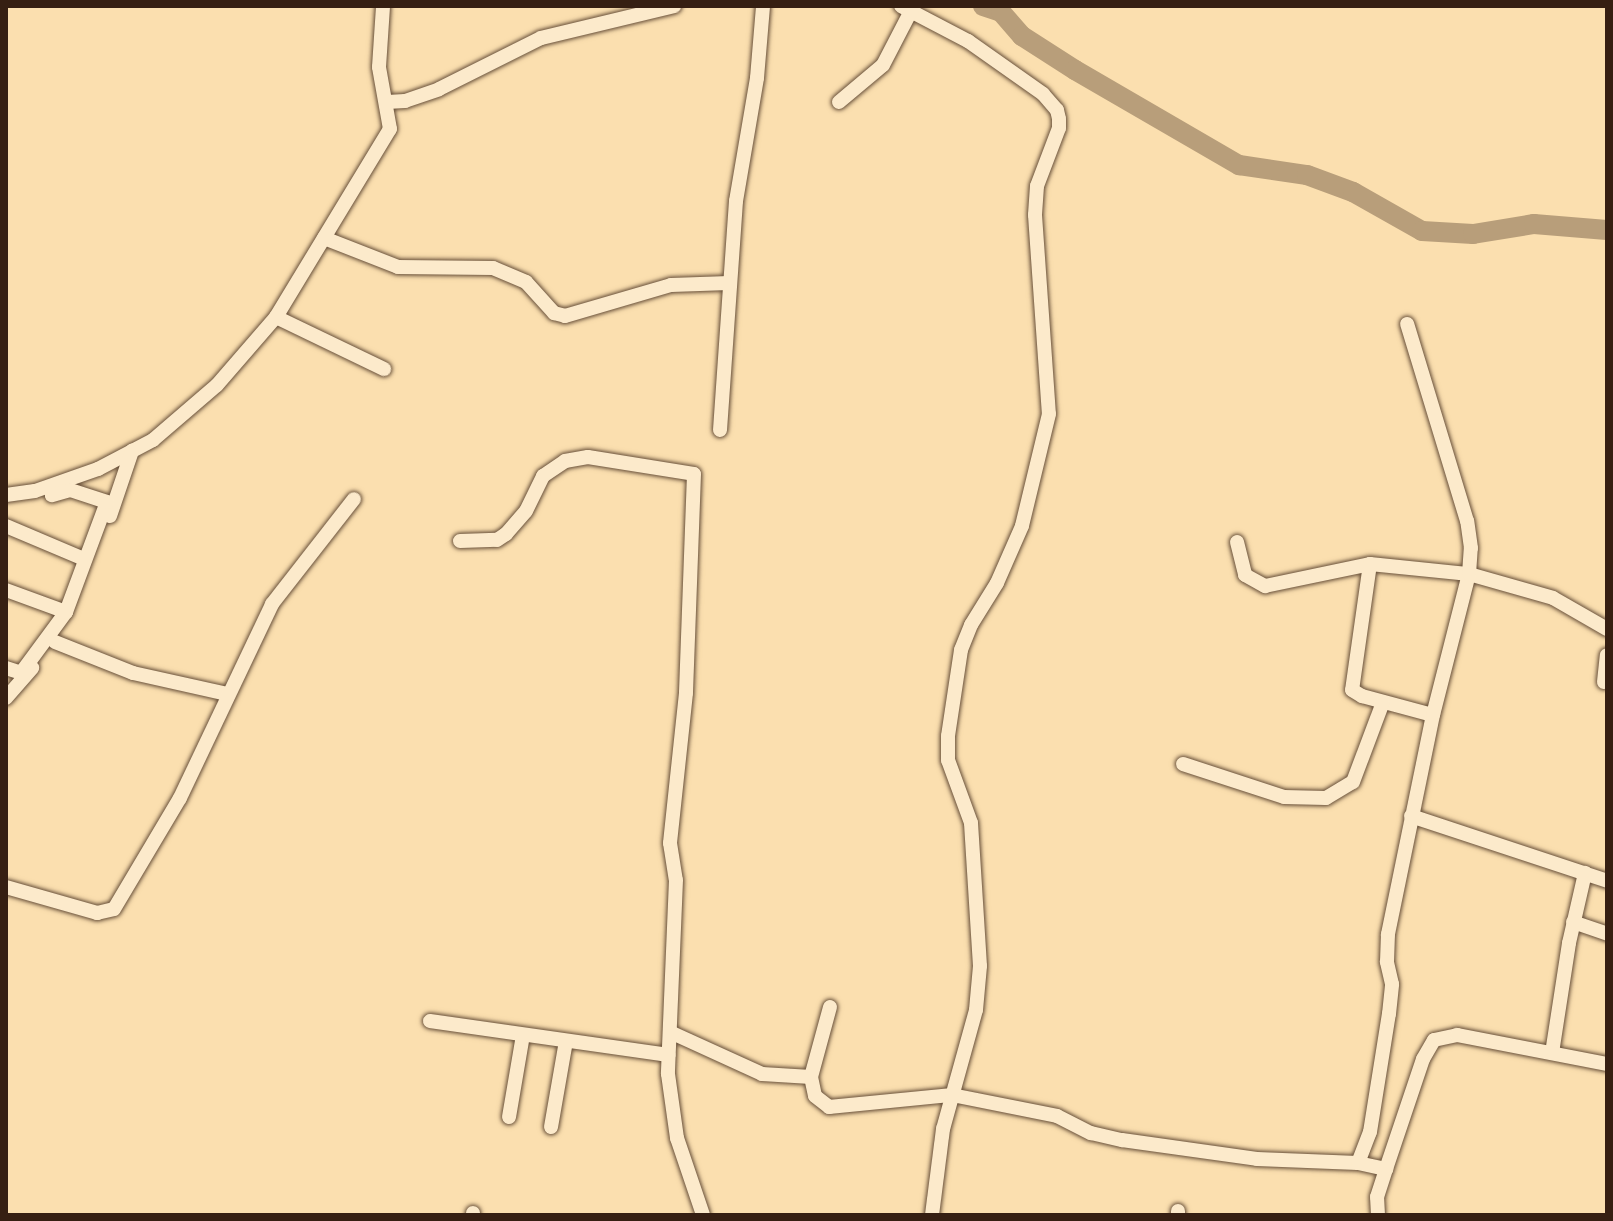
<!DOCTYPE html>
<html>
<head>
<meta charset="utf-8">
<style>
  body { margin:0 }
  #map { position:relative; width:1613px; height:1221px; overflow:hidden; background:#fbdfaf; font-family:"Libre Caslon Text",serif }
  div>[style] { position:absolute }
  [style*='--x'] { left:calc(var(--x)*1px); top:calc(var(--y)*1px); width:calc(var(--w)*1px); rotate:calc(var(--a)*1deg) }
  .river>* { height:20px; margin:-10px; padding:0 10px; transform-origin:10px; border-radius:10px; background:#b89e7a }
  .roads { filter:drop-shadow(0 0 2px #674f39) drop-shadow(0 0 2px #674f39) }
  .minor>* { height:14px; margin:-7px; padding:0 7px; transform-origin:7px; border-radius:7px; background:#fceacb }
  span { translate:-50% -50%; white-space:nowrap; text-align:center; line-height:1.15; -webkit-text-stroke:8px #fceacb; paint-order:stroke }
  .frame { position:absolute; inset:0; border:8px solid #361f12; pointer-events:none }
</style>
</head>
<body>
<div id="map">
  <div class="river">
    <div style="--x:983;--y:6;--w:19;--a:18"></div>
    <div style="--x:1001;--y:12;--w:32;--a:49"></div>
    <div style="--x:1022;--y:36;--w:63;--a:32.7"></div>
    <div style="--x:1075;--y:70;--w:190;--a:30.1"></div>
    <div style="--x:1239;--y:165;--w:69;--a:8.4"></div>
    <div style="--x:1307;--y:175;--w:49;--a:20.3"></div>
    <div style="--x:1353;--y:192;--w:79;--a:29.5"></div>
    <div style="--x:1422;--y:231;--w:51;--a:3.4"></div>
    <div style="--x:1473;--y:234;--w:62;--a:-9.3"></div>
    <div style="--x:1534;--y:224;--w:73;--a:4.7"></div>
  </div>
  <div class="roads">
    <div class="minor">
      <div style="--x:901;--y:6;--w:76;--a:27.6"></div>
      <div style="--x:968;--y:41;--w:92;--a:35.2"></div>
      <div style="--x:1043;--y:94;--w:21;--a:49"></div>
      <div style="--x:1057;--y:110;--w:9;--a:77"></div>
      <div style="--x:1059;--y:119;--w:9;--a:90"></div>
      <div style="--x:1059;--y:128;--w:62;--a:110.8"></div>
      <div style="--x:1037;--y:186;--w:29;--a:94"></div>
      <div style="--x:1035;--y:215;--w:199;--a:86"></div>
      <div style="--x:1049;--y:414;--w:115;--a:103.6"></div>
      <div style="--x:1022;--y:526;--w:62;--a:113.7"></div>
      <div style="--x:997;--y:583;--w:49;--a:121.8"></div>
      <div style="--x:971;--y:625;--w:27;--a:112"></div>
      <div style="--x:961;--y:650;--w:87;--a:98.6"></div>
      <div style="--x:948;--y:736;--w:24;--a:90"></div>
      <div style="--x:948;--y:760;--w:67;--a:69.9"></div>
      <div style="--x:971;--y:823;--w:143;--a:86.4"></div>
      <div style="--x:980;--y:966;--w:44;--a:95.2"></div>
      <div style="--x:976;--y:1010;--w:123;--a:105.5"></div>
      <div style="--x:943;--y:1129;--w:87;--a:97.3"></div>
      <div style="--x:387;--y:102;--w:18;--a:-3"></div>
      <div style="--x:405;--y:101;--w:36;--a:-19"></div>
      <div style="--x:439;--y:89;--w:114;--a:-26.6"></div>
      <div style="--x:541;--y:38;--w:137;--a:-13.5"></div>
      <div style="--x:839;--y:102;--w:57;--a:-40.1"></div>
      <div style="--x:883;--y:65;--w:63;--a:-62.6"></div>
      <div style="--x:324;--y:238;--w:79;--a:21.4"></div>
      <div style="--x:398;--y:267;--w:95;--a:0.6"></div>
      <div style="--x:493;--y:268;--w:36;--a:23"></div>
      <div style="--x:526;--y:282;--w:42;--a:47.9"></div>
      <div style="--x:554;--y:313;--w:11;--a:15"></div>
      <div style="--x:565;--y:316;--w:110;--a:-16.3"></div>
      <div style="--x:671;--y:285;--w:58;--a:-2"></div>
      <div style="--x:276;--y:317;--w:120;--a:25.7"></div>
      <div style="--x:720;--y:430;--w:230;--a:-86"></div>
      <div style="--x:736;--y:201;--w:125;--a:-80.3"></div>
      <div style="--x:757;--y:78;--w:72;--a:-85.2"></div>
      <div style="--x:6;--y:495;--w:29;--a:-8"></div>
      <div style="--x:35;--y:491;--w:67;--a:-19.2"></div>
      <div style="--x:98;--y:469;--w:62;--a:-27.8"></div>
      <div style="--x:153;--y:440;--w:84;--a:-40.7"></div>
      <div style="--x:217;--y:385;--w:90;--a:-49.1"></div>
      <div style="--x:276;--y:317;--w:220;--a:-58.8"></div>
      <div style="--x:390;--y:129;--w:63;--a:-100.1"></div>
      <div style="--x:379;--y:67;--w:61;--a:-86.2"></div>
      <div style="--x:110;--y:516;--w:69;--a:-71.3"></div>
      <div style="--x:6;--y:526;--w:85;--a:22.9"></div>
      <div style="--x:460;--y:541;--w:37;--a:-2"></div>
      <div style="--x:497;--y:540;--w:11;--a:-34"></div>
      <div style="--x:506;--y:534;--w:30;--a:-49"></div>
      <div style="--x:526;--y:511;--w:39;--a:-64"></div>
      <div style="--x:543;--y:476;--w:27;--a:-34"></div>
      <div style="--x:565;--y:461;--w:23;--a:-10"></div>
      <div style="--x:588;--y:457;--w:107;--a:9.1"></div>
      <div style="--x:694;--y:474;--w:219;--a:92.1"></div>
      <div style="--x:686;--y:693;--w:151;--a:96.1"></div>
      <div style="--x:670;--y:843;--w:37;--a:81"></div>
      <div style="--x:676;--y:880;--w:194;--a:92.4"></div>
      <div style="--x:668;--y:1074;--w:65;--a:82"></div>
      <div style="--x:677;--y:1138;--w:81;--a:71.3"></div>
      <div style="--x:1237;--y:542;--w:34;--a:76"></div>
      <div style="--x:1245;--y:575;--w:23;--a:29"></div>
      <div style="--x:1265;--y:586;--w:107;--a:-11.8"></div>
      <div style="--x:1370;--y:564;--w:100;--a:5.8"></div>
      <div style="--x:1469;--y:574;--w:87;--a:15.9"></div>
      <div style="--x:1553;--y:598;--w:62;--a:29.9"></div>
      <div style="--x:1370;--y:564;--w:127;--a:98.1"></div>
      <div style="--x:1352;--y:690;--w:12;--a:31"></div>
      <div style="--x:1362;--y:696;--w:73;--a:15"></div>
      <div style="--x:6;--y:590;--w:64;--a:20.1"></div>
      <div style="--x:55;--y:642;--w:84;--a:21.7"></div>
      <div style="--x:133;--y:673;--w:96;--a:12.6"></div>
      <div style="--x:6;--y:668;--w:16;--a:18"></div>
      <div style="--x:21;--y:673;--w:76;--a:-53.6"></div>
      <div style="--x:66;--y:612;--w:117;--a:-69.6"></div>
      <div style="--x:107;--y:502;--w:39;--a:-162"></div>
      <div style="--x:70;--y:490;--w:19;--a:164"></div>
      <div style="--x:1604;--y:682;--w:27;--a:-84"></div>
      <div style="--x:6;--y:698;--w:40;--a:-49"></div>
      <div style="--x:1183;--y:764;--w:106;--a:18.1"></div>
      <div style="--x:1284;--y:797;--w:42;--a:1.4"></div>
      <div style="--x:1326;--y:798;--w:31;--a:-31"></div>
      <div style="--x:1353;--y:782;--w:85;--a:-69.4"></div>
      <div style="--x:1411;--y:816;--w:206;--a:18.3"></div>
      <div style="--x:6;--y:887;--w:95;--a:15.9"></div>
      <div style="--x:97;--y:913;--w:17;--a:-13"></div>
      <div style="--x:114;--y:909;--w:129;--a:-59.3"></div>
      <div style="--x:180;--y:798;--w:215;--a:-64.6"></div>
      <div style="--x:272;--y:604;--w:133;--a:-52"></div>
      <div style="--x:1573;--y:922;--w:36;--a:19"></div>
      <div style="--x:830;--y:1007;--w:73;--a:105.2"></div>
      <div style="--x:811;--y:1077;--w:19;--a:78"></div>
      <div style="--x:815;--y:1096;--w:18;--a:38"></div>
      <div style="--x:829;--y:1107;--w:124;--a:-5.6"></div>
      <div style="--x:952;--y:1095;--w:107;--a:11.3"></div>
      <div style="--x:1057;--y:1116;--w:38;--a:27"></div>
      <div style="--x:1091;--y:1133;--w:32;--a:13"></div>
      <div style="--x:1122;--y:1140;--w:136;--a:8"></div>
      <div style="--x:1257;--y:1159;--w:101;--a:2.3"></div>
      <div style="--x:1358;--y:1163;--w:29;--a:12"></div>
      <div style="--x:430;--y:1021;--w:241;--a:8.1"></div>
      <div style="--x:670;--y:1032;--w:101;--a:24.5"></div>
      <div style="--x:762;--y:1074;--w:49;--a:3.5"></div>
      <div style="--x:1552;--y:1053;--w:111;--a:-81.2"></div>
      <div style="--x:1569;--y:943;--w:72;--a:-77.1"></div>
      <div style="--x:509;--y:1117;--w:83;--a:-80.3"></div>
      <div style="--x:551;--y:1127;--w:87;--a:-80.1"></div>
      <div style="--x:1358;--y:1163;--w:33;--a:-69"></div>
      <div style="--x:1370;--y:1132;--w:120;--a:-80.9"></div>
      <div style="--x:1389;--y:1014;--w:30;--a:-84"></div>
      <div style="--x:1392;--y:984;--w:23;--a:-103"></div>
      <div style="--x:1387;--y:962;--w:28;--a:-88"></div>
      <div style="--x:1388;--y:934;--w:224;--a:-78.4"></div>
      <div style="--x:1433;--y:715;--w:146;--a:-75.7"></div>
      <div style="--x:1469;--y:574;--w:26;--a:-86"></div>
      <div style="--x:1471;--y:548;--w:27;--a:-98"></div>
      <div style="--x:1467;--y:521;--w:206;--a:-106.9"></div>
      <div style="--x:473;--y:1213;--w:2;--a:90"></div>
      <div style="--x:1178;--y:1215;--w:4;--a:-90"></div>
      <div style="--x:1378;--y:1215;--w:18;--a:-93"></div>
      <div style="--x:1377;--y:1197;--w:29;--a:-72"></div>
      <div style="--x:1386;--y:1169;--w:116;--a:-71.4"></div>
      <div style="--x:1423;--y:1059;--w:22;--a:-60"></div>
      <div style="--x:1434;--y:1040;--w:24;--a:-12"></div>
      <div style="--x:1457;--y:1035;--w:153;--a:10.9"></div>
    </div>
  </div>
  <div class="frame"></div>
</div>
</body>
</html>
